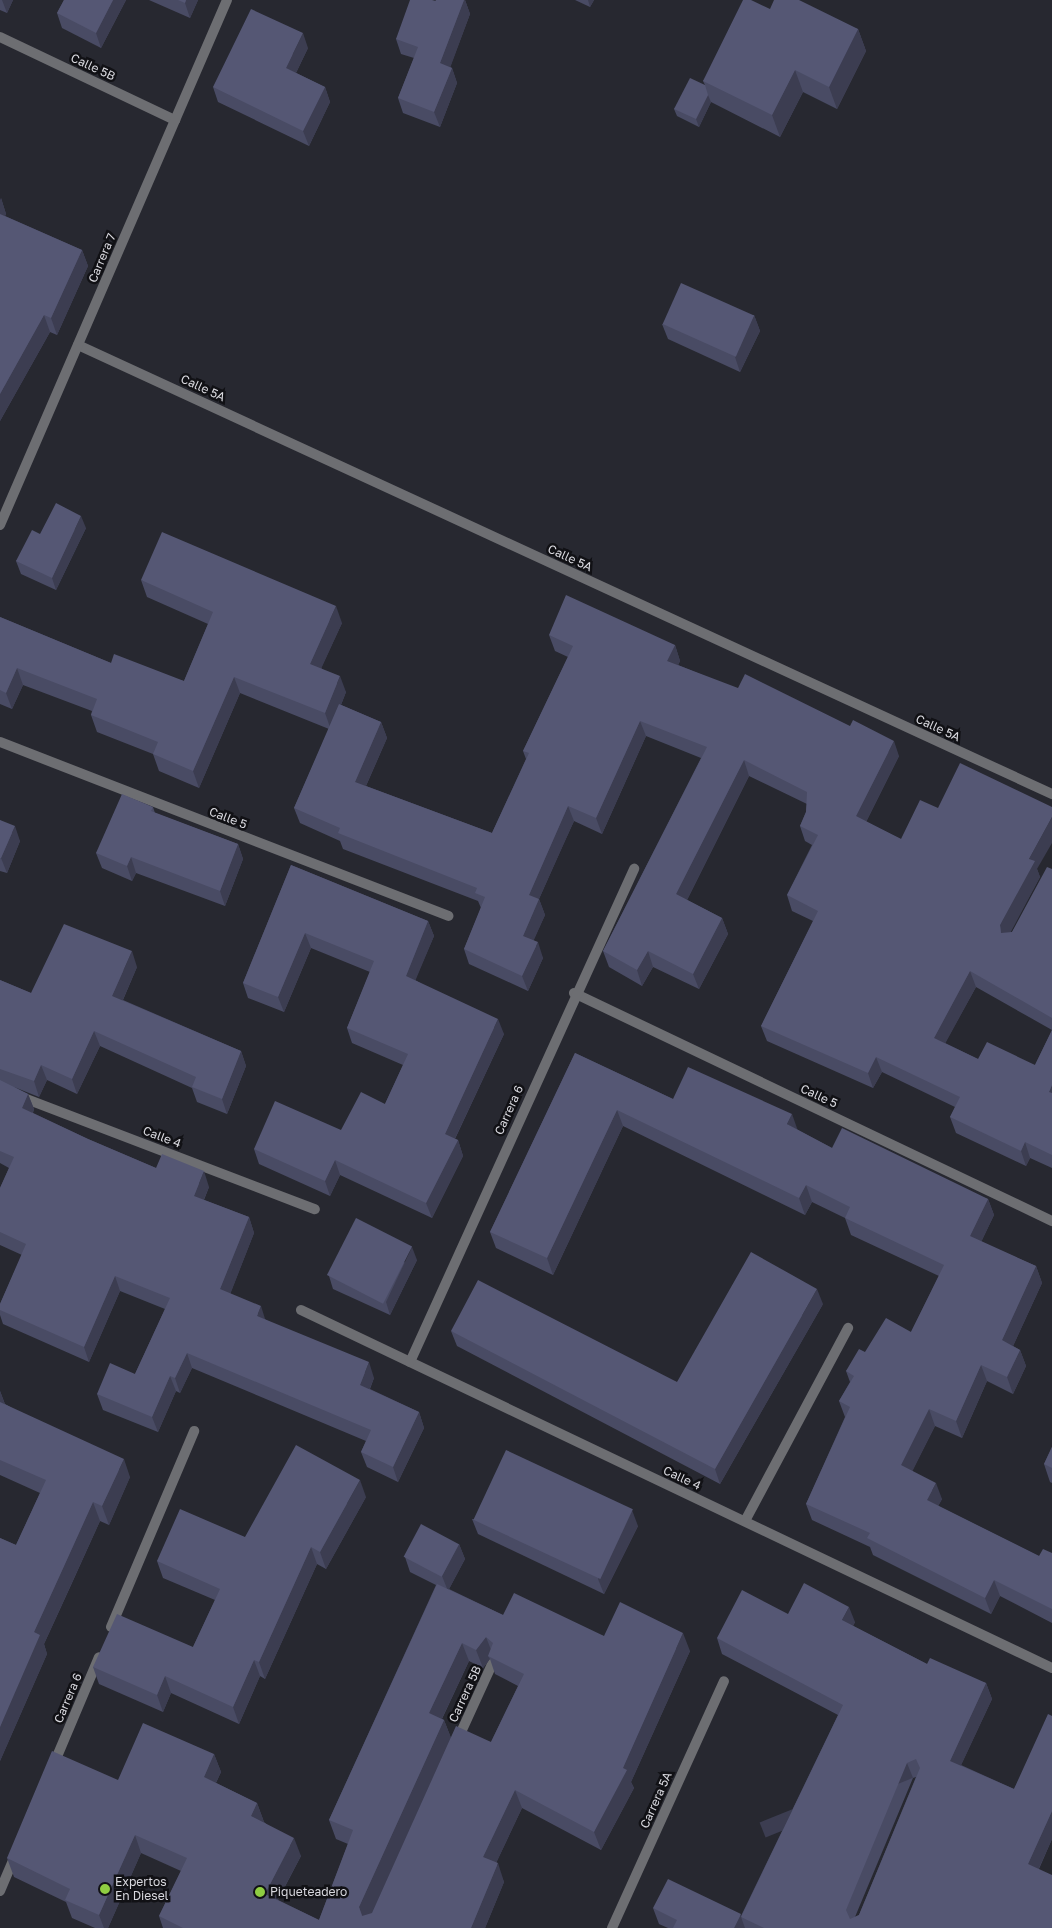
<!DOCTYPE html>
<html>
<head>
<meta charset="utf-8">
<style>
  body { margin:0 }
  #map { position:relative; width:1052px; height:1928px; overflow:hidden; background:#272830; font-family:"Golos Text",sans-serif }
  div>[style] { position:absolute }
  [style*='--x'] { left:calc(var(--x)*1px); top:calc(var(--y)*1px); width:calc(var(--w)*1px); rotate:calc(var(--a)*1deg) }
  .minor>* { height:10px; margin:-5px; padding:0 5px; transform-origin:5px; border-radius:5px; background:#6d6e72 }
  .wall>* { inset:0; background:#494b64 }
  .shaded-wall>* { inset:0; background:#3c3d51; transform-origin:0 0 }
  .building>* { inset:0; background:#555774; transform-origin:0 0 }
  .dots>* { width:14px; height:14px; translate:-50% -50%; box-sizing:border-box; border:2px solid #111115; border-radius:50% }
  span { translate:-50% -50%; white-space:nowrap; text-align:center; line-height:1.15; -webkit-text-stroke:5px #111115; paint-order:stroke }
  .street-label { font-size:12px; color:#d9d9df }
  .poi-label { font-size:12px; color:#d9d9df }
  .left { translate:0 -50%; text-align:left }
</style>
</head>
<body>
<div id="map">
  <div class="minor">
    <div style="--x:0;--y:37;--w:194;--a:25.4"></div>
    <div style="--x:78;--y:345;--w:1073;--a:24.75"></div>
    <div style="--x:0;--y:525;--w:572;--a:-66.62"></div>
    <div style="--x:0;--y:742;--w:481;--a:21.2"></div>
    <div style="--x:574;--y:993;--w:530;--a:25.5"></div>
    <div style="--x:0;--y:1089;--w:337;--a:20.9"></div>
    <div style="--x:301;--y:1310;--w:832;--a:25.49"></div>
    <div style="--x:410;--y:1362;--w:542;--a:-65.56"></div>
    <div style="--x:745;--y:1521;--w:219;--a:-61.9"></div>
    <div style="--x:111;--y:1627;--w:213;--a:-67"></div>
    <div style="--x:457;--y:1741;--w:87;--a:-65.5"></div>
    <div style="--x:53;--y:1766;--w:118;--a:-67.1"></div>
    <div style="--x:0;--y:1891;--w:39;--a:-67"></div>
    <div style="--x:612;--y:1928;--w:271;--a:-65.6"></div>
  </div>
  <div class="wall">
    <div style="clip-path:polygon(0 0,13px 0,7px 13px,0 10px)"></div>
    <div style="clip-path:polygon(64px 0,126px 0,101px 48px,62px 28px,57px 13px)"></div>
    <div style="clip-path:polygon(149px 0,198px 0,190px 18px)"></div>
    <div style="clip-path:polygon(436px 0,465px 0,470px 14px,450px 67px,452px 68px,457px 83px,440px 127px,403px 113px,398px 98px,414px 58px,401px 54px,396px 39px)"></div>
    <div style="clip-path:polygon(575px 0,594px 0,590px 7px)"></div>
    <div style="clip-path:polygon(770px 9px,858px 29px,866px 51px,837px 109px,803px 92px,780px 137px,711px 102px,699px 127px,677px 116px,674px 109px,705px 85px,703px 81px)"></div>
    <div style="clip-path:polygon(308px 48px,296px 73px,325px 87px,330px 102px,309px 146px,218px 102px,213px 87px)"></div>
    <div style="clip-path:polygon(1px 198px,6px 214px,5px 216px,82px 250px,88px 266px,57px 335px,50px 332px,0 421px)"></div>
    <div style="clip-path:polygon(754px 315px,760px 331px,740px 372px,668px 339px,662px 324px)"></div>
    <div style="clip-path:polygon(86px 528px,56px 590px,21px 574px,16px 561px,40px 534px)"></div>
    <div style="clip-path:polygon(evenodd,141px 580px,342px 623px,321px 668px,346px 692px,341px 705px,381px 722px,387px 738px,366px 786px,492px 833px,526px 759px,523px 751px,568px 657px,555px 651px,549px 635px,675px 645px,680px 661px,678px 665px,899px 756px,866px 822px,901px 839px,1037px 869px,1040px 877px,1010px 932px,1012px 932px,1052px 869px,1052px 1168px,1030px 1158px,1026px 1166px,956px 1133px,950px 1117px,955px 1107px,882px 1072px,873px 1088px,767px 1041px,761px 1026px,813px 921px,792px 911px,787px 895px,812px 845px,805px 841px,800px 826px,806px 812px,807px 804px,749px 776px,687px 900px,722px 918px,728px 934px,699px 989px,653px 967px,642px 986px,609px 967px,603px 951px,701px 758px,646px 736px,602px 834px,574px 821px,563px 845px,539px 899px,545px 915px,533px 941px,543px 958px,528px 991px,469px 964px,464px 949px,481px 908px,478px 901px,343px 849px,340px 841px,300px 823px,294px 808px,329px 729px,240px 693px,199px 788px,159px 771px,153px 754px,97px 732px,91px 715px,92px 711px,23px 685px,12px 709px,0 704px,0 617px,111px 663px,184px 681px,208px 624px,147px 597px,141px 580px,976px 987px,1052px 1030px,1035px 1065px,978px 1059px,945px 1043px,976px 987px)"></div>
    <div style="clip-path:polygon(153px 807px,155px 813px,238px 844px,243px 859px,225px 906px,136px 873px,132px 881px,102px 868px,96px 853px)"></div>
    <div style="clip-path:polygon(0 820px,20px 841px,7px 873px,0 871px)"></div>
    <div style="clip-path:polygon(291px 865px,428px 921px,434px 936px,415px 980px,504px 1034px,455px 1139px,458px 1140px,463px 1156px,432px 1218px,340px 1175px,330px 1196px,259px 1164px,254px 1149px,341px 1130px,385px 1104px,403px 1065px,352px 1043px,347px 1028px,370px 972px,311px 948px,284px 1012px,248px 998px,243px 983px)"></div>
    <div style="clip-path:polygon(137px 967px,123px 1000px,241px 1051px,246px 1066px,227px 1114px,197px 1102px,192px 1088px,100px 1046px,77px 1094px,47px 1080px,39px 1097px,14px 1087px,28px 1094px,34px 1109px,33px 1113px,88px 1139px,156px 1168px,209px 1187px,204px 1200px,249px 1217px,254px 1233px,230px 1294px,266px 1320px,374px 1378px,370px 1389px,419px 1412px,424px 1428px,398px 1482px,367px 1467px,361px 1452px,366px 1441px,192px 1368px,180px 1393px,176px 1391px,158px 1432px,103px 1410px,97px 1394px,135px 1374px,165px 1309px,120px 1291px,89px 1362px,3px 1324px,0 1315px,0 1304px,22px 1255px,0 1245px,0 1188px,9px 1168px,0 1163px,0 980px,31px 993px)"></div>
    <div style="clip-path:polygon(575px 1053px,673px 1099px,798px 1130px,832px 1148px,988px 1199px,994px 1215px,981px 1242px,1036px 1266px,1042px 1283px,1013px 1346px,1020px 1350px,1026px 1366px,1013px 1394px,987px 1381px,962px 1438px,935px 1426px,912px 1471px,942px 1499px,938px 1506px,1039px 1556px,1052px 1553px,1052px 1623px,1000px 1596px,991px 1614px,873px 1555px,870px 1547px,812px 1520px,806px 1504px,845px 1417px,839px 1401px,850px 1382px,846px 1371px,865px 1352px,911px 1332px,939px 1276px,851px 1235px,845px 1218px,812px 1202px,805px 1215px,623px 1126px,553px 1275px,496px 1248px,490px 1232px)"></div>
    <div style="clip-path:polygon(417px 1260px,390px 1315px,333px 1289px,329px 1276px)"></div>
    <div style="clip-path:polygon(823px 1304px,720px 1484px,457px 1346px,451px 1331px,677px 1382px)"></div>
    <div style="clip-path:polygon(0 1391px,5px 1404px,130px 1477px,109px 1525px,100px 1521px,72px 1583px,44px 1644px,47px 1654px,0 1761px,0 1538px,16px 1545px,40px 1493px,0 1475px)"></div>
    <div style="clip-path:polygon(1052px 1447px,1052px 1483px,1050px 1482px,1044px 1464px)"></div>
    <div style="clip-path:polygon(366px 1497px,326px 1569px,317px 1564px,265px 1679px,260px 1676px,239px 1724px,171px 1693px,163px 1712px,99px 1684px,93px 1667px,193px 1647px,215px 1600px,163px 1578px,157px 1561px,245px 1537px)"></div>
    <div style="clip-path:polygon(472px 1519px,638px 1526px,604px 1594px,478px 1534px)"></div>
    <div style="clip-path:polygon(evenodd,459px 1544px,465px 1559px,449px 1589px,503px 1615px,604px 1636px,690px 1651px,631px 1782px,634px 1788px,601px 1850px,522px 1808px,496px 1863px,504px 1882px,485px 1928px,163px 1928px,159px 1916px,181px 1871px,141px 1853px,108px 1928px,95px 1928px,72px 1918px,66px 1902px,14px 1877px,7px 1858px,118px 1780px,214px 1754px,221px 1772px,216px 1783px,257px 1803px,264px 1822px,301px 1856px,278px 1900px,319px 1920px,348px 1844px,336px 1839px,329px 1820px,436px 1585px,410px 1572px,405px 1557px,459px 1544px,490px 1659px,495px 1674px,518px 1686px,491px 1742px,451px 1738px,444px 1720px,442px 1719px,469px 1661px,483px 1668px,490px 1659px)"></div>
    <div style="clip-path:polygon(evenodd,788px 1614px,855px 1622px,853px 1626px,927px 1664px,986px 1683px,992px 1699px,961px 1765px,1014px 1789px,1052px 1716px,1052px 1839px,1039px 1869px,1052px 1928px,668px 1928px,659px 1924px,653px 1908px,741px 1916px,838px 1715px,722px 1654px,717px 1638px,788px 1614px,916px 1777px,859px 1915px,855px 1917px,913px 1778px,916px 1777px)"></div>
  </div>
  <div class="shaded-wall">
    <div style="clip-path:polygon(2px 0,13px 0,7px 13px)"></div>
    <div style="clip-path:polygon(113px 0,126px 0,101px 48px,96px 33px)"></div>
    <div style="clip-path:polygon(186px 0,198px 0,190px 18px,185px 3px)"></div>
    <div style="clip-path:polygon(464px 0,465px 0,470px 14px,446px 79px,440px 63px)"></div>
    <div style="clip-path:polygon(588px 0,594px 0,590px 7px)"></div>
    <div style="clip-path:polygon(858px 29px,866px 51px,837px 109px,829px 87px)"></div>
    <div style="clip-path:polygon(303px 33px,308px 48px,291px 83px,286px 68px)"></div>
    <div style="clip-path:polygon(452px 68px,457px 83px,440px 127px,434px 112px)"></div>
    <div style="clip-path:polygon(795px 70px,803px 92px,780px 137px,772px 115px)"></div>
    <div style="clip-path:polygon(325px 87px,330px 102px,309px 146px,303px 131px)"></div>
    <div style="clip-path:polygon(708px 95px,711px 102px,699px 127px,696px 119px)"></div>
    <div style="clip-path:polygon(1px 198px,6px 214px,0 226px,0 200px)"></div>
    <div style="clip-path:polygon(82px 250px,88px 266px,57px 335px,51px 318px)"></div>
    <div style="clip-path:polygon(44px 315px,50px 332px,0 421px,0 394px)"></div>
    <div style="clip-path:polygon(754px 315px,760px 331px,740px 372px,735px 357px)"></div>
    <div style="clip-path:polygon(81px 516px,86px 528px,56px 590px,52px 578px)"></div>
    <div style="clip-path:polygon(336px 606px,342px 623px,316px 680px,310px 664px)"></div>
    <div style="clip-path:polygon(675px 645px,680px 661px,673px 676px,667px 661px)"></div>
    <div style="clip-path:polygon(17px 668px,23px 685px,12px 709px,6px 693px)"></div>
    <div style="clip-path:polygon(340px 676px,346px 692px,331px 730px,325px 713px)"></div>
    <div style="clip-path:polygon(234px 677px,240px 693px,199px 788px,193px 771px)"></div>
    <div style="clip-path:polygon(640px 721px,646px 736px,602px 834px,596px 818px)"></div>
    <div style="clip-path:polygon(381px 722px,387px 738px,361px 797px,355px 782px)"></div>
    <div style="clip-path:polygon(894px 741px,899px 756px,861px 832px,856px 816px)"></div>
    <div style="clip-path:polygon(744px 760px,749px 776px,682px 910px,676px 894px)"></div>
    <div style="clip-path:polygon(568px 806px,574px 821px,534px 910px,529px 895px)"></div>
    <div style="clip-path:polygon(1052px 817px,1052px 843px,1037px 869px,1040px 877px,1006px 941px,1001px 933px,1000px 925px,1029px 859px)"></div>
    <div style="clip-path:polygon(15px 826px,20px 841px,7px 873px,1px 858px)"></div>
    <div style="clip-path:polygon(238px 844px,243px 859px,225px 906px,220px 891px)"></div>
    <div style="clip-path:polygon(131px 857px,136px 873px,132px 881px,127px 866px)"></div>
    <div style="clip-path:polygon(539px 899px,545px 915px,529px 951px,523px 936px)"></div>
    <div style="clip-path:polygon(722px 918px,728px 934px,699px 989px,693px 974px)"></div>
    <div style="clip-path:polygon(428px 921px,434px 936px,411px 991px,406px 976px)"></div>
    <div style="clip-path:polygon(305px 933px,311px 948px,284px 1012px,278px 997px)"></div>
    <div style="clip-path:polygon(538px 942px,543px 958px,528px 991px,522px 976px)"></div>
    <div style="clip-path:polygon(132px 951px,137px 967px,118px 1011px,112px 996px)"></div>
    <div style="clip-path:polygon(648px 951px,653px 967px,642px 986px,637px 970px)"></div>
    <div style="clip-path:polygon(970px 971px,976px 987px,940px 1053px,934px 1038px)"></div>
    <div style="clip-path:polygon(498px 1019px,504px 1034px,450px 1149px,445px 1134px)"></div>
    <div style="clip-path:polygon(94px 1031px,100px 1046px,77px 1094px,72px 1079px)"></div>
    <div style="clip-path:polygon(241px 1051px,246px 1066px,227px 1114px,222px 1099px)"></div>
    <div style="clip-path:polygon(876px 1057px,882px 1072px,873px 1088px,868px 1073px)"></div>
    <div style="clip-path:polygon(41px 1065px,47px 1080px,39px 1097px,34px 1081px)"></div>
    <div style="clip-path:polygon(1052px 1085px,1052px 1101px,1049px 1092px)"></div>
    <div style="clip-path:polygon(28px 1094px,34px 1109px,28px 1123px,22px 1108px)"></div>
    <div style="clip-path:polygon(617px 1110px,623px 1126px,553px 1275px,547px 1258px)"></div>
    <div style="clip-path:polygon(792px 1114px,798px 1131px,787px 1124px)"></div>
    <div style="clip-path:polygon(458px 1140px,463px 1156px,432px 1218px,426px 1203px)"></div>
    <div style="clip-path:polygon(1025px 1142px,1030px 1158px,1026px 1166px,1021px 1151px)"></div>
    <div style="clip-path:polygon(335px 1160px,340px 1175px,330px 1196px,325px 1181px)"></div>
    <div style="clip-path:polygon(204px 1171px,209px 1187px,199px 1211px,194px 1196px)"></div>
    <div style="clip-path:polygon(806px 1185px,812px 1202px,805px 1215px,799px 1198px)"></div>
    <div style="clip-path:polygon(988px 1199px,994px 1215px,976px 1253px,970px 1236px)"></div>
    <div style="clip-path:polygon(249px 1217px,254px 1233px,226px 1305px,220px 1289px)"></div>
    <div style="clip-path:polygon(412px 1247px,417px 1260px,390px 1315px,386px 1302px)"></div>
    <div style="clip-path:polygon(1036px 1266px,1042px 1283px,1008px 1357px,1002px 1340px)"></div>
    <div style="clip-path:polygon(115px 1276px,120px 1291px,89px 1362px,84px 1347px)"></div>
    <div style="clip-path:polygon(817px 1289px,823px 1304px,720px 1484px,715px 1469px)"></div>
    <div style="clip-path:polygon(261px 1306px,266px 1322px,257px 1316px)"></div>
    <div style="clip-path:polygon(1020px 1350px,1026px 1366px,1013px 1394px,1007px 1377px)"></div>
    <div style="clip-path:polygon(187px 1353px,192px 1368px,180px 1393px,175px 1378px)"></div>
    <div style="clip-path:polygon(369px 1362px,374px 1378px,365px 1400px,360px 1385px)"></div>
    <div style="clip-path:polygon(981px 1365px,987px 1381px,962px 1438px,956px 1421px)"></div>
    <div style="clip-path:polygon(170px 1376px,176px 1391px,158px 1432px,152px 1417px)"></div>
    <div style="clip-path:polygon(0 1391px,7px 1410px,0 1412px)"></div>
    <div style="clip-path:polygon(929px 1409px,935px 1426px,907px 1482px,901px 1465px)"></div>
    <div style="clip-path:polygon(419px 1412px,424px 1428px,398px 1482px,393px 1467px)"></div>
    <div style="clip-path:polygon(124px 1459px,130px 1477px,109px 1525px,102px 1506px)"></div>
    <div style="clip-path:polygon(360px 1480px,366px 1497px,326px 1569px,320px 1552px)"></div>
    <div style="clip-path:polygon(936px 1483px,942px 1499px,933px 1516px,927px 1500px)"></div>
    <div style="clip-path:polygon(93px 1502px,100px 1521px,44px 1644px,47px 1654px,0 1761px,0 1727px,34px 1632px)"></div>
    <div style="clip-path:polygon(632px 1510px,638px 1526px,604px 1594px,598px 1579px)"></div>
    <div style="clip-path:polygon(459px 1544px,465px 1559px,448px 1591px,442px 1576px)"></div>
    <div style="clip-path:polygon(311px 1547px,317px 1564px,265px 1679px,259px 1662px)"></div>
    <div style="clip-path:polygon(994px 1580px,1000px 1596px,991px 1614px,985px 1598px)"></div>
    <div style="clip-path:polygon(849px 1607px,855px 1622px,848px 1636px,842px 1620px)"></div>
    <div style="clip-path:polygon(683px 1633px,690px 1651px,631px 1782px,634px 1788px,601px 1850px,594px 1832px)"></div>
    <div style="clip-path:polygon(486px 1637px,493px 1655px,488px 1656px,490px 1659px,483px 1668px,476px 1650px)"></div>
    <div style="clip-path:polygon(462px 1643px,469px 1661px,436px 1731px,429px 1713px)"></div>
    <div style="clip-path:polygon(254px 1660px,260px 1676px,239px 1724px,233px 1707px)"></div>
    <div style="clip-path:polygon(165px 1676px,171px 1693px,163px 1712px,157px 1695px)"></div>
    <div style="clip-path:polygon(986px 1683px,992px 1699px,956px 1776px,950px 1761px)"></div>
    <div style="clip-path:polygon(444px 1720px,451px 1738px,367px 1928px,359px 1907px)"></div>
    <div style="clip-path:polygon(214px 1754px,221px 1772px,210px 1795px,204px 1777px)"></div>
    <div style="left:907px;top:1763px;width:16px;height:159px;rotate:68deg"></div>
    <div style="clip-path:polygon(515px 1790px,522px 1808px,490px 1876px,483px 1857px)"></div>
    <div style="clip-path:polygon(257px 1803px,264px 1822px,258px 1834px,251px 1816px)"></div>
    <div style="clip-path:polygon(1052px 1811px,1052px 1839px,1034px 1879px,1028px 1864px)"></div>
    <div style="clip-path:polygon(135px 1835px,141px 1853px,108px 1928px,104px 1928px,99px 1915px)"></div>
    <div style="clip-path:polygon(294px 1838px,301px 1856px,271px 1912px,265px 1894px)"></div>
    <div style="clip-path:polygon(498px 1863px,504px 1882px,485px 1928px,471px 1928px)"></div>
    <div style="clip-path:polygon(741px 1914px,742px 1918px,741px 1917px,745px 1928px,734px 1928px)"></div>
  </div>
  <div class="building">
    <div style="clip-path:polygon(64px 0,113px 0,96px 33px,57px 13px)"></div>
    <div style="clip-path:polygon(178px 0,186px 0,185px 3px)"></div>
    <div style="clip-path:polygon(410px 0,432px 0,436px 1px,436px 0,464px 0,440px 63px,452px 68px,434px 112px,398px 98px,418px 47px,396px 39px)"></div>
    <div style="clip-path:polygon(743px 0,751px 0,770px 9px,774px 0,799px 0,858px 29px,829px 87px,795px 70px,772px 115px,703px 81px)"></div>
    <div style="clip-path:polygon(251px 9px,303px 33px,286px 68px,325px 87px,303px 131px,213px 87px)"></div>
    <div style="clip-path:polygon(690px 78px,705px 85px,708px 95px,696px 119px,674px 109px)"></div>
    <div style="clip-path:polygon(0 214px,82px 250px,51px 318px,44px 315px,0 394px)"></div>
    <div style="left:681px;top:283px;width:80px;height:45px;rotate:24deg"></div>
    <div style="clip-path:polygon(56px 503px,81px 516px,52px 578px,16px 561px,32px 530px,40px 534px)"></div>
    <div style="clip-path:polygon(162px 532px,336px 606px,310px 664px,340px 676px,325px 713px,234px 677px,193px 771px,153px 754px,158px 742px,91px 715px,97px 699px,17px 668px,6px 693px,0 690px,0 617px,111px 663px,114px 654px,184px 681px,213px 612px,141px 580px)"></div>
    <div style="clip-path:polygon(566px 595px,675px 645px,667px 661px,738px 688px,745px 674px,850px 726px,853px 720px,894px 741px,856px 816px,901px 839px,920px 800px,938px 808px,960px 763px,1052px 807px,1052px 817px,1029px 859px,1035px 861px,1000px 925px,1001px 933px,1012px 932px,1047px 867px,1052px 869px,1052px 1018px,970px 971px,934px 1038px,978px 1059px,987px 1042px,1035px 1065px,1052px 1030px,1052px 1085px,1049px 1092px,1052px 1093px,1052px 1155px,1025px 1142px,1021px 1151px,950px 1117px,960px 1097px,876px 1057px,868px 1073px,761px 1026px,818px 911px,787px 895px,818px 835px,800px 826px,806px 812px,807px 792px,744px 760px,676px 894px,722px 918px,693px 974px,648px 951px,637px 970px,603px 951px,707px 747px,640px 721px,596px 818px,568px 806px,529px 895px,539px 899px,523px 936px,538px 942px,522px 976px,464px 949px,485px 897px,475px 893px,477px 888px,338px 833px,340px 828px,294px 808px,339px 704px,381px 722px,355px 782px,492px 833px,529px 753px,523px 751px,573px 646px,549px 635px)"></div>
    <div style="clip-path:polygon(122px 794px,153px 807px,151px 811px,238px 844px,220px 891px,131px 857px,127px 866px,96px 853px)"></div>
    <div style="clip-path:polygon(0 820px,15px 826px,1px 858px,0 858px)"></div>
    <div style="clip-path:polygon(291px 865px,428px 921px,406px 976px,498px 1019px,445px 1134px,458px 1140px,426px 1203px,335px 1160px,325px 1181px,254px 1149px,275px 1101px,341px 1130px,361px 1092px,385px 1104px,408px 1054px,347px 1028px,374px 961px,305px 933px,278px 997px,243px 983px)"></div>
    <div style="clip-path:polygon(64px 924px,132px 951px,112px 996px,241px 1051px,222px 1099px,192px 1087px,196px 1077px,94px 1031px,72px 1079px,41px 1065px,34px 1081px,0 1069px,0 980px,31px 993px)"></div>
    <div style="clip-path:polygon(575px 1053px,673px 1099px,688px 1067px,792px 1114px,787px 1124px,832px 1148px,842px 1128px,988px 1199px,970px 1236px,1036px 1266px,1002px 1340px,1020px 1350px,1007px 1377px,981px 1365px,956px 1421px,929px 1409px,901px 1465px,936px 1483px,927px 1500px,1039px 1556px,1043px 1549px,1052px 1553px,1052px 1609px,994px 1580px,985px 1598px,867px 1538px,870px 1533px,806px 1504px,850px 1407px,839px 1401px,854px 1376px,846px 1371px,859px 1349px,865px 1352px,886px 1318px,911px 1332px,944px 1265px,845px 1218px,850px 1207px,806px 1185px,799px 1198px,617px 1110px,547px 1258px,490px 1232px)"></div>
    <div style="clip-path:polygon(0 1080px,28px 1094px,22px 1108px,88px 1139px,156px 1168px,162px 1154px,204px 1171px,194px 1196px,249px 1217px,220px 1289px,261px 1306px,257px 1316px,369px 1362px,360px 1385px,419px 1412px,393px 1467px,361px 1452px,371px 1430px,187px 1353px,175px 1378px,170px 1376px,152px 1417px,97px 1394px,110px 1363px,135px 1374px,170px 1298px,115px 1276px,84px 1347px,0 1310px,0 1304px,26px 1244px,0 1232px,0 1188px,14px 1157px,0 1151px)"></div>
    <div style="left:356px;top:1218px;width:63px;height:64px;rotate:27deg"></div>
    <div style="clip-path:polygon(751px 1252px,817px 1289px,715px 1469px,451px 1331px,478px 1280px,677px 1382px)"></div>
    <div style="clip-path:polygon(0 1402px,124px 1459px,102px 1506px,93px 1502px,65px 1564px,34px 1632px,40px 1635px,0 1727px,0 1538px,16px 1545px,46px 1480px,0 1460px)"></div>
    <div style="clip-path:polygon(296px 1445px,360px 1480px,320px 1552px,311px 1547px,259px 1662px,254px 1660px,233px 1707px,165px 1676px,157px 1695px,93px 1667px,117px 1614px,193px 1647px,220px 1589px,157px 1561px,180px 1509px,245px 1537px)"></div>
    <div style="clip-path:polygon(1052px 1447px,1052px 1468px,1044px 1464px)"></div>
    <div style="left:506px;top:1450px;width:140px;height:77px;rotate:25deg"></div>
    <div style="left:421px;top:1524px;width:43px;height:37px;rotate:28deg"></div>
    <div style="clip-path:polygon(evenodd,804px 1583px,849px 1607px,842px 1620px,927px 1664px,930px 1658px,986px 1683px,950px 1761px,1014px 1789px,1048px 1714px,1052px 1716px,1052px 1811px,1028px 1864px,1052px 1875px,1052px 1928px,764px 1928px,741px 1917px,843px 1705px,717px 1638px,742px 1590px,788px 1614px,804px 1583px,916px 1759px,920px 1768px,859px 1915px,850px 1919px,846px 1910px,907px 1763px,916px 1759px)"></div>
    <div style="clip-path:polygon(evenodd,437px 1584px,503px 1615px,514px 1593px,604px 1636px,620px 1602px,683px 1633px,623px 1768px,627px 1770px,594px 1832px,515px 1790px,483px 1857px,498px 1863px,471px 1928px,183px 1928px,159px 1916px,187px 1858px,135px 1835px,99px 1915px,65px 1900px,70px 1889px,7px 1858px,52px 1751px,118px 1780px,143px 1723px,214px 1754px,204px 1777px,257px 1803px,251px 1816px,294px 1838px,265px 1894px,319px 1920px,353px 1830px,329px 1820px,437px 1584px,486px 1637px,493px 1643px,488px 1656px,524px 1674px,491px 1742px,456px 1726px,372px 1913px,362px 1916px,359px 1907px,444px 1720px,429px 1713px,462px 1643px,476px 1650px,486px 1637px)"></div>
    <div style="clip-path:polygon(668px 1879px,741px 1914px,734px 1928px,673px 1928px,677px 1920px,653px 1908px)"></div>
  </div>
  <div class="dots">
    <div style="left:105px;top:1889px;background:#8fcd42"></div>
    <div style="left:260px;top:1892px;background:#8fcd42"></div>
  </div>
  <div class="street-label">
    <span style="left:93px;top:67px;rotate:25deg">Calle 5B</span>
    <span style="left:102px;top:258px;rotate:-67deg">Carrera 7</span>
    <span style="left:203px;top:388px;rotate:25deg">Calle 5A</span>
    <span style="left:570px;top:558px;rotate:25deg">Calle 5A</span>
    <span style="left:938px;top:728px;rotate:25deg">Calle 5A</span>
    <span style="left:228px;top:818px;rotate:21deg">Calle 5</span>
    <span style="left:819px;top:1096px;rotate:25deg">Calle 5</span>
    <span style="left:509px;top:1110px;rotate:-66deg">Carrera 6</span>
    <span style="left:162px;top:1137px;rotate:21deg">Calle 4</span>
    <span style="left:682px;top:1478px;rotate:25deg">Calle 4</span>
    <span style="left:465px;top:1694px;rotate:-65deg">Carrera 5B</span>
    <span style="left:68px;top:1698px;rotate:-67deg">Carrera 6</span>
    <span style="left:656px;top:1800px;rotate:-66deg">Carrera 5A</span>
  </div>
  <div class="poi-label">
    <span class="left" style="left:115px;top:1889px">Expertos<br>En Diesel</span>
    <span class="left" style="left:270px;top:1892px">Piqueteadero</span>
  </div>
</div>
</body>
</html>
